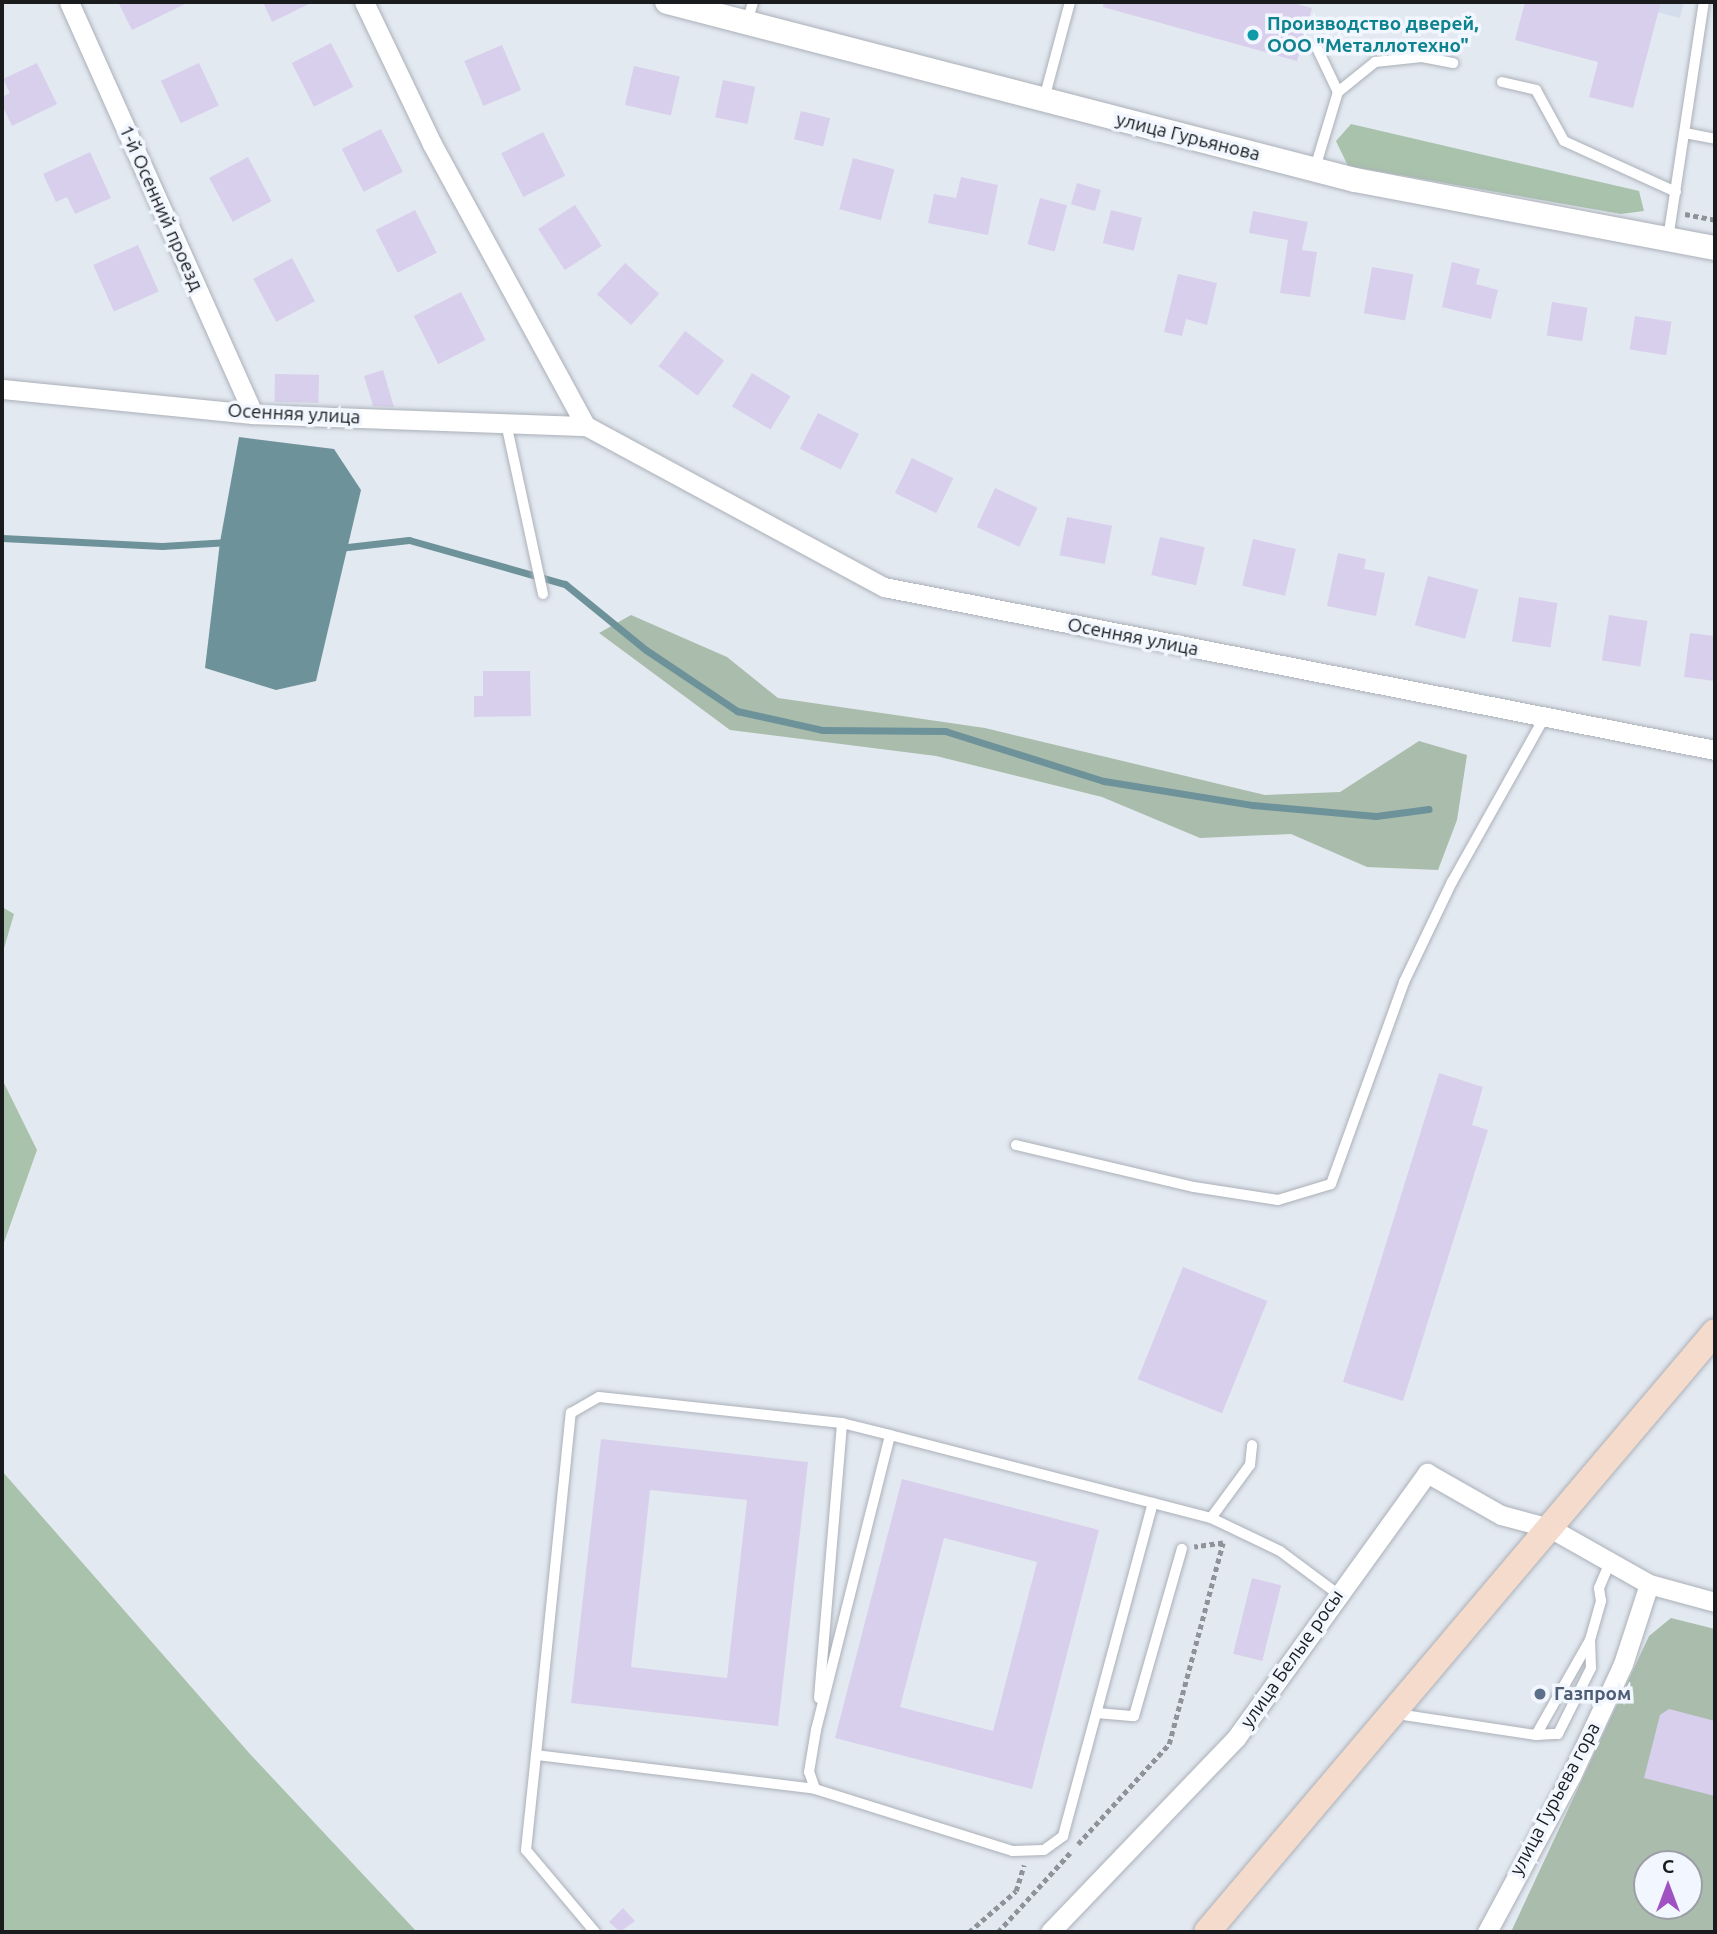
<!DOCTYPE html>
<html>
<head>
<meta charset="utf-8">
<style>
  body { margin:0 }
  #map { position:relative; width:1717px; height:1934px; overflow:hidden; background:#e3e9f1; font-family:Ubuntu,sans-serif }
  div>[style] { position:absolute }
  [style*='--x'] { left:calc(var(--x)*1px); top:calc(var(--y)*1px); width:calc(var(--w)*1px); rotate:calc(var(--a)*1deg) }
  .built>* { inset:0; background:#d3ddec }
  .green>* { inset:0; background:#aabdac }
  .forest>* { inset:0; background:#a9c2ac }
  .water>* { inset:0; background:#6e929a }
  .stream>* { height:7px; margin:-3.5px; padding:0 3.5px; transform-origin:3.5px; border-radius:3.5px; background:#6e929a }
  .building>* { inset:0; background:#d8cfec; transform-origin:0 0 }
  .path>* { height:4.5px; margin-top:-2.25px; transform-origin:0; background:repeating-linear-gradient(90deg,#8f9399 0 5px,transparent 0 8.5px) }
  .roads { filter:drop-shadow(0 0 2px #abb0b8) drop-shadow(0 0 2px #abb0b8) }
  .service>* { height:10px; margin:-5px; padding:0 5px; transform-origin:5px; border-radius:5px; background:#fff }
  .minor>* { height:19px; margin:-9.5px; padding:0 9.5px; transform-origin:9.5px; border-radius:9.5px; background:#fff }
  .tertiary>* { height:24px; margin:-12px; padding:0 12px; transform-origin:12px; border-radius:12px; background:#fff }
  .secondary>* { height:26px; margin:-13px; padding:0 13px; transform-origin:13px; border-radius:13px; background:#f4dbcb }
  .dots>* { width:19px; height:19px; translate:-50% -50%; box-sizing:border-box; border:4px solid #f1f6ff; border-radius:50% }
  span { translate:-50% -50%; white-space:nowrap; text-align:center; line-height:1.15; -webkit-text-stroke:7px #f1f6ff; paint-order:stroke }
  .culture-label { font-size:19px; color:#0d838f; font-weight:700 }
  .left { translate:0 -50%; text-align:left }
  .street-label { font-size:19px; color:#191b1d }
  .service-label { font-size:19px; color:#4e5e75; font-weight:700 }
  .frame { position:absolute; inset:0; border:4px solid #191b1d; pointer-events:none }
  .north { position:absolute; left:1633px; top:1850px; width:70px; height:70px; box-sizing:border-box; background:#f1f6ff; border:2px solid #9b9ea5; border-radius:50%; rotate:0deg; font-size:19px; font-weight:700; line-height:28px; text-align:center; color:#191b1d }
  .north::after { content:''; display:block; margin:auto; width:24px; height:32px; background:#a051c2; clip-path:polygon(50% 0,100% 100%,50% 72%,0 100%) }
</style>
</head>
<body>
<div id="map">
  <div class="built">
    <div style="clip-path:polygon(1618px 2px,1684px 2px,1680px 18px)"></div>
  </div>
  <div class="green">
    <div style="clip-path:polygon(631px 615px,727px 657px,778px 698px,985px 728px,1265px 795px,1340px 792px,1419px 741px,1467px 755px,1457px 820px,1438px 870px,1367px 867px,1291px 834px,1200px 838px,1102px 797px,936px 756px,730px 730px,599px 633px)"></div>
    <div style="clip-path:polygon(evenodd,1671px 1618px,1715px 1629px,1715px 1932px,1511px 1932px,1649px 1636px,1671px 1618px,1647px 1864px,1689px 1864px,1689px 1906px,1647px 1906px,1647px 1864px)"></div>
  </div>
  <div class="forest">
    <div style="clip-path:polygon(1351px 124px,1639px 191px,1644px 211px,1621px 214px,1348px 166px,1336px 141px)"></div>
    <div style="clip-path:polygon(2px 907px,14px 914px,2px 955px)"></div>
    <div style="clip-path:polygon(2px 1079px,37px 1150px,2px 1248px)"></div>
    <div style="clip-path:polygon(2px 1471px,250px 1754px,417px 1932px,2px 1932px)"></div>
  </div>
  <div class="water">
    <div style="clip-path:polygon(239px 437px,334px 449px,361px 490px,316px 681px,276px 690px,205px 668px,220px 542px)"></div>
  </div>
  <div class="stream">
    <div style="--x:2;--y:538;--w:160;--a:2.9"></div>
    <div style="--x:162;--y:546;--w:67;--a:-3.4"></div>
    <div style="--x:339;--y:548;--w:70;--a:-6.5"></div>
    <div style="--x:409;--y:540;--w:162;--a:15.8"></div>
    <div style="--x:565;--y:584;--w:104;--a:39.2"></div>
    <div style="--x:646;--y:650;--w:110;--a:33.8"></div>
    <div style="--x:737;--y:711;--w:88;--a:12.5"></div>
    <div style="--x:823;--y:730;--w:122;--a:0.5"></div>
    <div style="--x:945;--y:731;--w:167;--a:17.5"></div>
    <div style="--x:1104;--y:781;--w:151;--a:9.2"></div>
    <div style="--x:1253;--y:805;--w:123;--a:5.1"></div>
    <div style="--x:1376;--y:816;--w:53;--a:-7.5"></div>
  </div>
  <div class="building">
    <div style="clip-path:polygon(118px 2px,189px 2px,132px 30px)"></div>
    <div style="clip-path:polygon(263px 2px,313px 2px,272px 22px)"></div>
    <div style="clip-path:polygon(1104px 2px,1289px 2px,1312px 8px,1297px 61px,1103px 7px)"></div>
    <div style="clip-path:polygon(1525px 2px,1661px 2px,1633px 108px,1589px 97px,1598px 62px,1515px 40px)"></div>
    <div style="left:331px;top:43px;width:49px;height:44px;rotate:63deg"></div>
    <div style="left:502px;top:45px;width:49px;height:41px;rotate:67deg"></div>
    <div style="clip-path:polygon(37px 63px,57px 104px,12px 126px,2px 105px,2px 97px,10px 93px,3px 79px)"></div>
    <div style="left:199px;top:63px;width:47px;height:42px;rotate:65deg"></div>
    <div style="left:634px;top:66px;width:47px;height:40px;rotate:13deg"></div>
    <div style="left:723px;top:80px;width:33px;height:38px;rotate:12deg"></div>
    <div style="left:801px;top:111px;width:30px;height:29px;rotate:14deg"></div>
    <div style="left:381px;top:129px;width:48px;height:44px;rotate:63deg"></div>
    <div style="left:543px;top:132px;width:49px;height:47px;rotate:63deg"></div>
    <div style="clip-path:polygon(90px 152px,111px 198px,75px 214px,67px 197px,56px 202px,43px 174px)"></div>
    <div style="left:248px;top:157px;width:50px;height:44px;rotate:62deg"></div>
    <div style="left:853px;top:158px;width:43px;height:53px;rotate:15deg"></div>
    <div style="clip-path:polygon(961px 177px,998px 185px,988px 235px,928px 223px,934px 194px,956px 198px)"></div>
    <div style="left:1077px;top:183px;width:25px;height:22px;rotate:16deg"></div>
    <div style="left:1040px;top:198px;width:28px;height:48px;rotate:15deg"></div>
    <div style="left:575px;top:205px;width:49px;height:44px;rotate:57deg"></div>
    <div style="left:415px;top:210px;width:48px;height:44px;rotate:63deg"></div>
    <div style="left:1111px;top:210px;width:32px;height:34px;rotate:14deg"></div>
    <div style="clip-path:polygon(1253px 211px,1308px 222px,1302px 250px,1317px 252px,1310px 297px,1280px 293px,1288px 240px,1249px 233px)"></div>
    <div style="left:138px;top:245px;width:51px;height:49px;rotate:66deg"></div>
    <div style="left:292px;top:258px;width:49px;height:44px;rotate:62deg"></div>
    <div style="clip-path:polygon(1452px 262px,1480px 269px,1476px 284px,1498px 290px,1491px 319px,1442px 307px)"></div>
    <div style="left:625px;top:263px;width:46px;height:42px;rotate:42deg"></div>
    <div style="left:1372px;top:267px;width:42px;height:47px;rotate:10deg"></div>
    <div style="clip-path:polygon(1178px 274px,1217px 283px,1207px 325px,1186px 319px,1182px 336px,1164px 332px)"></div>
    <div style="left:461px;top:292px;width:54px;height:53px;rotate:63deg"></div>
    <div style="left:1552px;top:302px;width:36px;height:34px;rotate:9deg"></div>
    <div style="left:1635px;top:316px;width:37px;height:34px;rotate:9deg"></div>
    <div style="left:685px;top:331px;width:49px;height:44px;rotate:37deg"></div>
    <div style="clip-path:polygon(383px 370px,394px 407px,373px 406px,364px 376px)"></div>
    <div style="left:752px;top:373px;width:45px;height:39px;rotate:31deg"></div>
    <div style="left:275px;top:374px;width:44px;height:28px;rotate:1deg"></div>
    <div style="left:818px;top:413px;width:46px;height:40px;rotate:27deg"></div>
    <div style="left:912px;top:458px;width:46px;height:39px;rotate:26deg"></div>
    <div style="left:995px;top:488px;width:47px;height:43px;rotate:25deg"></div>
    <div style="left:1067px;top:517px;width:46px;height:39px;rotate:11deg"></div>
    <div style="left:1160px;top:537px;width:46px;height:39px;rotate:13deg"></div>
    <div style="left:1253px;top:539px;width:44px;height:48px;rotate:13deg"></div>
    <div style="clip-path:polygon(1338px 553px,1366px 559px,1364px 569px,1385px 573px,1376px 616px,1327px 606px)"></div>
    <div style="left:1428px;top:576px;width:52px;height:51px;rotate:15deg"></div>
    <div style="left:1519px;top:597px;width:39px;height:45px;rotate:9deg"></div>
    <div style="left:1609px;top:615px;width:39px;height:46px;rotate:9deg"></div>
    <div style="clip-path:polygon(1690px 633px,1715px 636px,1715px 681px,1684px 677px)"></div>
    <div style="clip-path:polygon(483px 671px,530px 671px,531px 716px,474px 717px,474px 696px,483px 696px)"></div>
    <div style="clip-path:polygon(1439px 1073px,1483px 1087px,1472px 1125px,1488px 1130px,1403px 1401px,1343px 1382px)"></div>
    <div style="left:1183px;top:1267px;width:91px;height:121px;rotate:22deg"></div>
    <div style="clip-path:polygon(evenodd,601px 1439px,808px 1462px,778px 1726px,571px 1703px,601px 1439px,650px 1490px,747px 1500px,727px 1678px,631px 1667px,650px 1490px)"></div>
    <div style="clip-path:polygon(evenodd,902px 1479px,1099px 1530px,1032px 1789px,835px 1738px,902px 1479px,944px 1538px,1037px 1562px,993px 1731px,900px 1707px,944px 1538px)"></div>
    <div style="left:1252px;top:1578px;width:30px;height:78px;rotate:14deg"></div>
    <div style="clip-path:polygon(1669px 1709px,1715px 1721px,1715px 1796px,1644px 1778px,1660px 1715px)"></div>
    <div style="clip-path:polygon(623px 1908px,635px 1921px,620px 1932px,609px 1922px)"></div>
  </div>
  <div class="path">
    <div style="--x:1685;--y:214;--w:31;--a:11"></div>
    <div style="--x:1078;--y:1844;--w:135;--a:-47.7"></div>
    <div style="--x:1169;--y:1744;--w:208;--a:-75"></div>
    <div style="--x:1223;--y:1543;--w:29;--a:172"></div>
    <div style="--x:969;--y:1932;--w:62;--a:-41.1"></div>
    <div style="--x:1016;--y:1891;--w:27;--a:-73"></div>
    <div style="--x:998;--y:1932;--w:107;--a:-47.7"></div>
  </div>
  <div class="roads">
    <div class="service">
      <div style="--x:747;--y:22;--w:21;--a:-73"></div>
      <div style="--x:1317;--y:48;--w:49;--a:64.5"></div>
      <div style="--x:1502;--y:82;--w:35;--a:13"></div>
      <div style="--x:1536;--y:90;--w:58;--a:61.2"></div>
      <div style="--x:1564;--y:141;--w:123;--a:24.5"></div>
      <div style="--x:1044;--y:99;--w:100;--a:-75"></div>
      <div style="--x:1685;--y:133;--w:31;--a:11"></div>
      <div style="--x:1315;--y:168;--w:79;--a:-73.2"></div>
      <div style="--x:1338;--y:92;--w:48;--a:-39"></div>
      <div style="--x:1375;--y:62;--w:47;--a:-6.1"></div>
      <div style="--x:1422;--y:57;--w:32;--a:11"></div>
      <div style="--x:1668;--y:239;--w:240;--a:-81.4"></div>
      <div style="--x:506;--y:423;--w:175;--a:77.8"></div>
      <div style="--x:1016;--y:1145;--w:183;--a:13.3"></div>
      <div style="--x:1194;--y:1187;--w:85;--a:8.8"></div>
      <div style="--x:1278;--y:1200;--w:55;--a:-16.8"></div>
      <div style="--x:1331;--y:1184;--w:215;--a:-70.1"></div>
      <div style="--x:1404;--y:982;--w:111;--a:-64.4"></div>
      <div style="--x:1452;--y:882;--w:188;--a:-60.7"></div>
      <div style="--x:1211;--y:1518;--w:76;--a:25.6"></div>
      <div style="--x:1280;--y:1551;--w:72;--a:36.6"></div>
      <div style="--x:819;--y:1698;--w:276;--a:-85.2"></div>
      <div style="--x:1097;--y:1713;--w:37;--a:5"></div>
      <div style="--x:1134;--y:1716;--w:174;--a:-74"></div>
      <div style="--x:1397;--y:1714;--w:141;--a:8.6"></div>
      <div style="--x:1536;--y:1735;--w:109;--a:-60.4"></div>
      <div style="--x:1590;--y:1640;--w:41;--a:-74.2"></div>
      <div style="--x:1601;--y:1601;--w:13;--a:-99"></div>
      <div style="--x:1599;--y:1588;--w:25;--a:-67"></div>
      <div style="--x:1536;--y:1735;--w:22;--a:-3"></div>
      <div style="--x:1558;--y:1734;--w:74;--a:-63.4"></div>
      <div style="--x:1591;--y:1668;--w:28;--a:-92"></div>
      <div style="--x:536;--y:1755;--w:344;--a:-84.2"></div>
      <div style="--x:571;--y:1413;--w:32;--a:-30"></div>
      <div style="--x:599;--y:1397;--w:244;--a:6.1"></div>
      <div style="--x:842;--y:1423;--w:49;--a:14"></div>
      <div style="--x:815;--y:1789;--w:18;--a:-109"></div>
      <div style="--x:809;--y:1772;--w:43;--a:-80.5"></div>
      <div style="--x:816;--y:1730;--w:304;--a:-75.9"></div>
      <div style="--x:890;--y:1435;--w:332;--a:14.5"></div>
      <div style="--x:1211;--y:1518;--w:66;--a:-53.7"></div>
      <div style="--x:1250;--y:1465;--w:20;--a:-84"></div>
      <div style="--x:595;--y:1932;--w:107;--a:-130.1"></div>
      <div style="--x:526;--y:1850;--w:96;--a:-84"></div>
      <div style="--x:536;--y:1755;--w:281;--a:6.9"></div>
      <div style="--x:815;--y:1789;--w:207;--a:17.4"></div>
      <div style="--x:1013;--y:1851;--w:31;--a:-2"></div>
      <div style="--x:1044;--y:1850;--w:24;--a:-36"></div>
      <div style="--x:1063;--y:1836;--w:345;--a:-74.9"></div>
    </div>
    <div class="minor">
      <div style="--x:69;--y:2;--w:451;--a:65.9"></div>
      <div style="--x:364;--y:2;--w:157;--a:64.4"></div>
      <div style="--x:432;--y:144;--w:321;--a:61.4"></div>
      <div style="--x:2;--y:389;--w:252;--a:5.7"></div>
      <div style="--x:253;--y:414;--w:333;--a:2.1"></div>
      <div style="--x:586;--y:426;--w:339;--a:28.4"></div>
      <div style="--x:884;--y:587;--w:847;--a:11.1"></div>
      <div style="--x:1050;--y:1932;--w:269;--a:-46.2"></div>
      <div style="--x:1236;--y:1738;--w:327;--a:-54.2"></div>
      <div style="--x:1427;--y:1473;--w:85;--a:29.6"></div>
      <div style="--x:1501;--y:1515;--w:51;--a:14.9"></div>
      <div style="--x:1550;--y:1528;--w:114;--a:29.5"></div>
      <div style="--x:1649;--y:1584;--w:68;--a:15.3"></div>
      <div style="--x:1487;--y:1932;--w:177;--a:-61.7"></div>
      <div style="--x:1571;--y:1776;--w:123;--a:-65.1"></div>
      <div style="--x:1623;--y:1664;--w:84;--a:-72"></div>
    </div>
    <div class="tertiary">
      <div style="--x:667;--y:2;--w:711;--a:14.51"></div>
      <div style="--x:1355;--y:180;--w:366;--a:10.7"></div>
    </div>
    <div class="secondary">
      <div style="--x:1207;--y:1932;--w:786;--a:-49.75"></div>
    </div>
  </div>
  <div class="dots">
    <div style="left:1253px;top:35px;background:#0f9aa8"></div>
    <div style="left:1540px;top:1694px;background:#5c6f8a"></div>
  </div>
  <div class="culture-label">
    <span class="left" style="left:1267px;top:35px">Производство дверей,<br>ООО "Металлотехно"</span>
  </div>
  <div class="street-label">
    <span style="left:1188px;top:137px;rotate:14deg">улица Гурьянова</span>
    <span style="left:161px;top:208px;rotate:66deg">1-й Осенний проезд</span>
    <span style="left:294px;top:414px;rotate:3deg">Осенняя улица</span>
    <span style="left:1133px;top:637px;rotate:11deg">Осенняя улица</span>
    <span style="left:1292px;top:1659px;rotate:-55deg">улица Белые росы</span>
    <span style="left:1555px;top:1799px;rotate:-62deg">улица Гурьева гора</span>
  </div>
  <div class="service-label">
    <span class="left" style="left:1554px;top:1694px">Газпром</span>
  </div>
  <div class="frame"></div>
  <div class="north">С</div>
</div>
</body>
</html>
